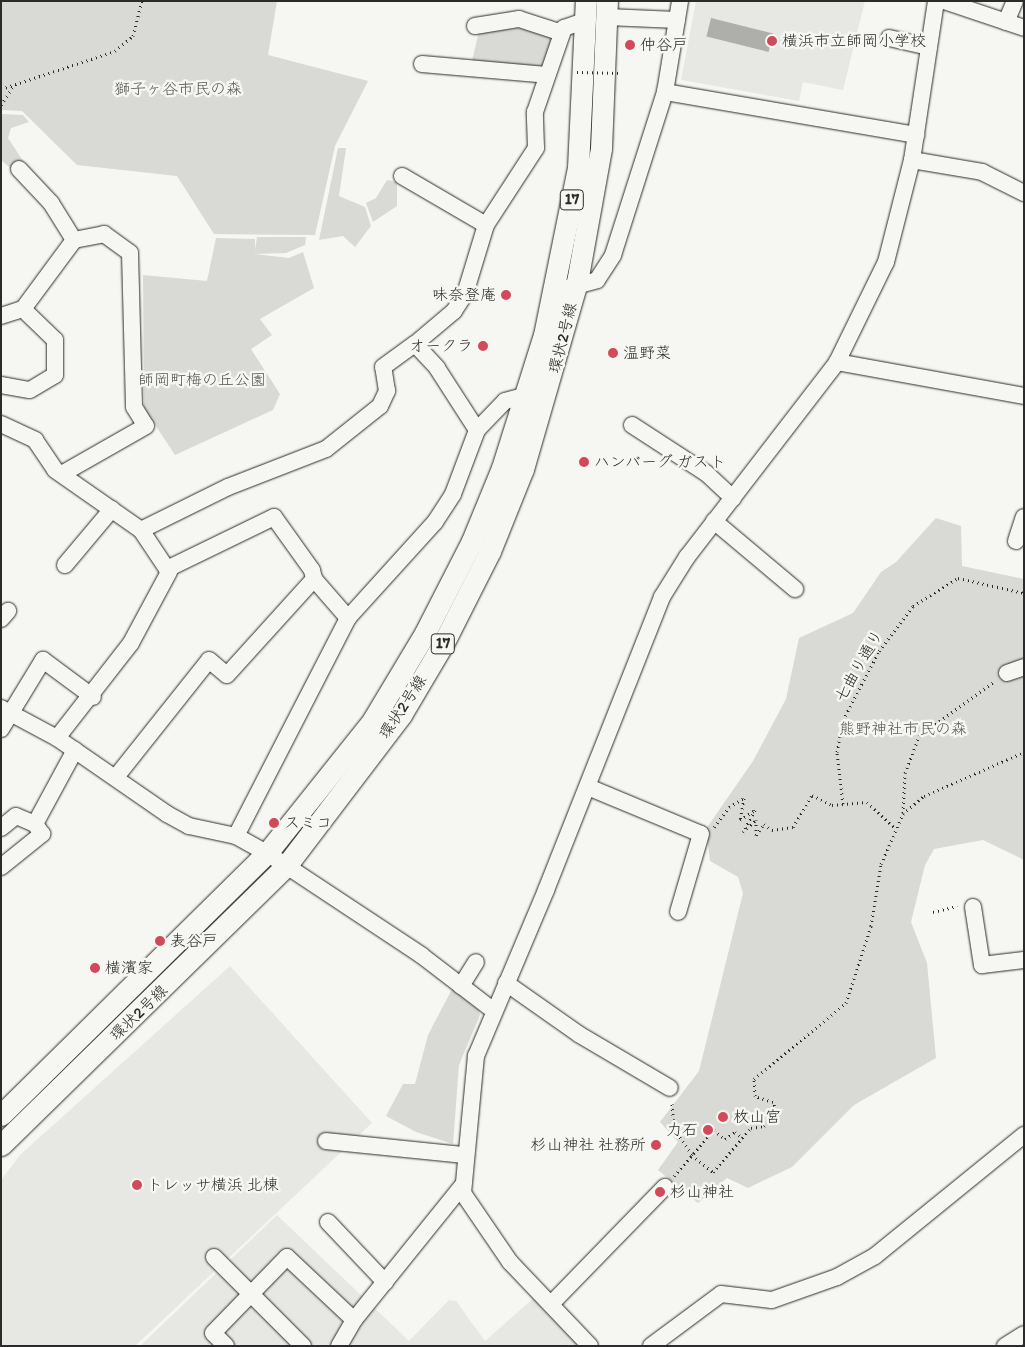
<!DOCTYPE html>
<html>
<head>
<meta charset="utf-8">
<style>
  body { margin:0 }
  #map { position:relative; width:1025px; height:1347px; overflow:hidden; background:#f6f6f2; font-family:Itim,"Klee One",sans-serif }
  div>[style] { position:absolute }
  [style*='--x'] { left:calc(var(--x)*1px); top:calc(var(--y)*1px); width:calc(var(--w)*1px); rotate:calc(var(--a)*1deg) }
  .built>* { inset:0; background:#e7e7e3 }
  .green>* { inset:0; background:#d9d9d5 }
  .water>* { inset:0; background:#aeaeab; transform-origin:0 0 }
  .path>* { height:3px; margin-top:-1.5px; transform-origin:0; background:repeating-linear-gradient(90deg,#2b2b2b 0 1px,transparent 0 5px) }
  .roads { filter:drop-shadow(0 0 1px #2b2b2b) drop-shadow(0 0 1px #2b2b2b) }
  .minor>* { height:16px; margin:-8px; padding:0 8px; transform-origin:8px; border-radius:8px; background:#f6f6f2 }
  .major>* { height:21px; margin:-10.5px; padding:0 10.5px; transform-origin:10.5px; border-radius:10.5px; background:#f6f6f2 }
  .path-bridge>* { height:3px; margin-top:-1.5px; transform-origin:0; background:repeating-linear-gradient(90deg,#2b2b2b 0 1px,transparent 0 5px) }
  .dots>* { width:14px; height:14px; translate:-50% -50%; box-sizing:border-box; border:2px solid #f6f6f2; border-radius:50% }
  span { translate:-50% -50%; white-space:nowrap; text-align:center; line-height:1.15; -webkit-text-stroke:5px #f6f6f2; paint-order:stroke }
  .shield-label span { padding:1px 4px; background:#f6f6f2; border:1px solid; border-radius:4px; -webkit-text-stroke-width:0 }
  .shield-label { font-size:15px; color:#2b2b2b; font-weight:700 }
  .poi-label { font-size:16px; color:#2b2b2b }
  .left { translate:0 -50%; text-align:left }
  .right { translate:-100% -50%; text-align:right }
  .park-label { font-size:16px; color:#565656 }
  .street-label { font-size:16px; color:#2b2b2b }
  .frame { position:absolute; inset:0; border:2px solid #2b2b2b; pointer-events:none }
</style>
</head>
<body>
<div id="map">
  <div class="built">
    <div style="clip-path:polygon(696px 1px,865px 1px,843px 90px,803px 82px,799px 101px,681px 80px)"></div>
    <div style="clip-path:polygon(230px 966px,372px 1123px,135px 1346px,1px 1346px,1px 1180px,20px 1155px)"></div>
    <div style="clip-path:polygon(277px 1215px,409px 1341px,449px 1300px,456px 1301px,485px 1341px,536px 1296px,583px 1346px,140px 1346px)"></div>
  </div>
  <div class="green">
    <div style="clip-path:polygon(1px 1px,277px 1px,268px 55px,368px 81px,335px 146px,315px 235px,214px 234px,177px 176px,77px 165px,22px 111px,1px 110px)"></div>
    <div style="clip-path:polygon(520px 23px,558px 35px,546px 72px,471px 65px,480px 27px)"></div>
    <div style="clip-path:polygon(1px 114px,23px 115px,29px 122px,11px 128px,8px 138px,25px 164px,14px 171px,1px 160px)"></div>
    <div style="clip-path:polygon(338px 148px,346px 148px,339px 196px,365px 207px,371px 226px,355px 247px,343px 236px,319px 240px)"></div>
    <div style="clip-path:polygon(387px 180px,397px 182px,397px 206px,373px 222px,366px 203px,376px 198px)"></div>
    <div style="clip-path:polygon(257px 237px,306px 237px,305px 245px,286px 253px,254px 254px,289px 258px,303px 252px,314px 288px,260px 319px,272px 335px,251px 349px,280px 394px,273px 410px,175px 455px,144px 408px,143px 275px,207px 281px,216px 238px,255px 239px,255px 250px)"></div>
    <div style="clip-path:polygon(936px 518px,961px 526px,962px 566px,1024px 579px,1024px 860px,983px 840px,934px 849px,925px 865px,911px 922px,927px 963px,936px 1058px,854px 1105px,792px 1167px,748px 1188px,727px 1178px,698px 1203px,658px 1170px,678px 1142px,660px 1122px,699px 1071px,743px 893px,738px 877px,710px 861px,706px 829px,753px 761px,786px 699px,799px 638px,853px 613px,881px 572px,896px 562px)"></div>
    <div style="clip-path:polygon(452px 989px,479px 1010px,480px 1015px,459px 1065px,453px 1144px,416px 1132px,386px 1116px,403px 1084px,415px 1084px,428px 1035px)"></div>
  </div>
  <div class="water">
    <div style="left:711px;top:18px;width:64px;height:19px;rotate:14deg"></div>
  </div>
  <div class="path">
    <div style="--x:1;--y:89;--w:120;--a:-18.4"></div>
    <div style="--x:115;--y:51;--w:23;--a:-40"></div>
    <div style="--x:133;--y:36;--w:36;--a:-76"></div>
    <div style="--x:1;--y:105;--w:24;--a:-57"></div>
    <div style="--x:843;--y:804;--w:52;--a:-96.6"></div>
    <div style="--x:837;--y:752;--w:33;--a:-79"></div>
    <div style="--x:843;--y:720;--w:78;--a:-62.4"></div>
    <div style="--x:879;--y:651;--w:56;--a:-52.9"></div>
    <div style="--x:913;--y:606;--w:53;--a:-31.9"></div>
    <div style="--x:958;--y:578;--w:68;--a:12.8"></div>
    <div style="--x:903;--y:813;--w:40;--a:-87.1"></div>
    <div style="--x:905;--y:773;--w:40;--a:-69"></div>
    <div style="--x:919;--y:736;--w:94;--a:-35.9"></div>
    <div style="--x:714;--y:827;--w:25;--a:-53"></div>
    <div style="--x:729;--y:807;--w:17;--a:-31"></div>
    <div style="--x:744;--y:798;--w:22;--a:100"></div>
    <div style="--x:740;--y:820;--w:18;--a:-34"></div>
    <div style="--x:755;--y:810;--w:25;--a:119"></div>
    <div style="--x:743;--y:832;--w:18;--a:-43"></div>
    <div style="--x:756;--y:820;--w:15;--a:90"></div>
    <div style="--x:756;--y:835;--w:14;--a:-54"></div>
    <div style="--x:764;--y:824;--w:10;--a:37"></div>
    <div style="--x:772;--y:830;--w:21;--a:-8"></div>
    <div style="--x:793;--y:827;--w:37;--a:-59"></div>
    <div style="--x:812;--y:795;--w:22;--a:27"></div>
    <div style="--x:832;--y:805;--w:35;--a:-5"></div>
    <div style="--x:867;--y:802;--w:38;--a:43"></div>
    <div style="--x:933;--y:912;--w:25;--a:-14"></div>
    <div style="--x:672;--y:1104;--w:25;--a:85"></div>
    <div style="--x:674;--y:1129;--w:32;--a:55"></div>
    <div style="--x:692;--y:1155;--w:27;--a:39"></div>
    <div style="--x:713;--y:1172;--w:58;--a:-49.2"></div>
    <div style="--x:751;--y:1128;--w:13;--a:-9"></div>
    <div style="--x:764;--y:1126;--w:18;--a:-38"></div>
    <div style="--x:778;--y:1115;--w:14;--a:-111"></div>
    <div style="--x:773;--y:1102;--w:19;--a:-162"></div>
    <div style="--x:755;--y:1096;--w:17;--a:-93"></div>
    <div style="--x:754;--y:1079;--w:119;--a:-39.6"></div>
    <div style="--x:846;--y:1003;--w:81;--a:-72"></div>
    <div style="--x:871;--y:926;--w:63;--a:-80.8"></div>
    <div style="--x:881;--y:864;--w:55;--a:-66.3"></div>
    <div style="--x:903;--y:814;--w:28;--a:-41"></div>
    <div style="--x:924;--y:796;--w:109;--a:-23.7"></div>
    <div style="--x:674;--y:1176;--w:61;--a:-49"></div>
    <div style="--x:714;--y:1130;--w:14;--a:39"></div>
    <div style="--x:725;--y:1139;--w:12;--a:-35"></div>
    <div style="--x:735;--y:1132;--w:10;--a:37"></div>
  </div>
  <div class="roads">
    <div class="minor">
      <div style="--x:944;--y:1;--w:84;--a:18.6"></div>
      <div style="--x:607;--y:17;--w:70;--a:2.5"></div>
      <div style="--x:1006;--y:22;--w:23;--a:-67"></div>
      <div style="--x:475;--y:26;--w:45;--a:-9"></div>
      <div style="--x:519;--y:19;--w:45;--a:18"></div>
      <div style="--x:889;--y:38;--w:41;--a:12.7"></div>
      <div style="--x:422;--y:64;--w:125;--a:5"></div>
      <div style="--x:665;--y:92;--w:255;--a:9.7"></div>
      <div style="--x:912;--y:160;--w:71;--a:9.7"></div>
      <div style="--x:982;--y:172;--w:47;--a:26.6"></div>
      <div style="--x:19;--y:169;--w:47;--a:46.7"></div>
      <div style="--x:51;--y:203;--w:44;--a:58.1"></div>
      <div style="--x:402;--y:176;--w:97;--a:30.3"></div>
      <div style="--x:568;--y:288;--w:30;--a:-15"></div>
      <div style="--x:597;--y:280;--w:30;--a:-57"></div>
      <div style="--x:613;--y:255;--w:171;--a:-72.3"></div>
      <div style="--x:665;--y:92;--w:92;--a:-80.6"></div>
      <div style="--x:1;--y:316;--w:23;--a:-18"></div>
      <div style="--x:23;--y:309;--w:86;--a:-53.5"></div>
      <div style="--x:74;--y:240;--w:31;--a:-11"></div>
      <div style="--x:104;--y:234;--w:32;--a:36"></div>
      <div style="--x:130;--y:253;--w:154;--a:88.5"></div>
      <div style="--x:134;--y:407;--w:22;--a:58"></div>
      <div style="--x:146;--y:426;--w:97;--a:150.3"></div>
      <div style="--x:415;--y:344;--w:51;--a:-40.2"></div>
      <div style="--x:454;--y:311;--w:20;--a:-57"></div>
      <div style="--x:465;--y:294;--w:72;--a:-73.1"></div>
      <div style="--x:486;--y:225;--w:92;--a:-57"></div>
      <div style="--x:536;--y:148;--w:36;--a:-92"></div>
      <div style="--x:535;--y:112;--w:89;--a:-71"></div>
      <div style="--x:564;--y:28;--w:24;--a:-19"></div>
      <div style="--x:837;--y:362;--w:190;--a:10.3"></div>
      <div style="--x:1;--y:385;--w:29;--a:10"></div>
      <div style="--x:30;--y:390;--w:29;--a:-31"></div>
      <div style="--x:55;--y:375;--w:35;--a:-90"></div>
      <div style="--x:55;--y:340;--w:45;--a:-135.9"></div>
      <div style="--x:1;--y:424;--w:38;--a:25"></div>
      <div style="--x:35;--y:440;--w:36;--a:56"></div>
      <div style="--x:55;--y:470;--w:105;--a:34.9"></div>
      <div style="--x:141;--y:530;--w:50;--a:56.3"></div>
      <div style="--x:169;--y:572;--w:81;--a:118.2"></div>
      <div style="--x:131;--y:643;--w:120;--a:127.9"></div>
      <div style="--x:632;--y:425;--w:88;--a:33"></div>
      <div style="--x:706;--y:473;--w:37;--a:43"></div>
      <div style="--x:714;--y:521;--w:106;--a:40"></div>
      <div style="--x:141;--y:530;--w:97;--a:-26.3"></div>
      <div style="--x:228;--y:487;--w:105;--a:-21.2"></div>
      <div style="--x:326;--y:449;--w:69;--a:-38.5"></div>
      <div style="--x:380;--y:406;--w:17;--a:-65"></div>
      <div style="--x:387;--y:391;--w:24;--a:-99"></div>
      <div style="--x:383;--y:367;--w:39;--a:-36"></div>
      <div style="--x:415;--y:344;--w:33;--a:47"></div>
      <div style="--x:437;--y:368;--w:74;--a:57.2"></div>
      <div style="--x:477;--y:430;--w:40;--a:-46"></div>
      <div style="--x:505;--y:401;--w:24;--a:-15"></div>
      <div style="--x:1016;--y:541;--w:25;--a:-72"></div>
      <div style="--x:65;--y:565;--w:73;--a:-50"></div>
      <div style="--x:167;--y:569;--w:119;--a:-25.9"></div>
      <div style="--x:274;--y:517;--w:65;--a:54.4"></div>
      <div style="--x:312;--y:570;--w:9;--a:77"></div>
      <div style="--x:1;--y:619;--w:11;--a:-49"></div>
      <div style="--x:1007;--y:673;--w:18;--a:-19"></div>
      <div style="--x:1;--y:708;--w:64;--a:28.2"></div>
      <div style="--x:57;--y:738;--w:134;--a:34.6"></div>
      <div style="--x:167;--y:814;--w:25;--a:29"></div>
      <div style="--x:189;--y:826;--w:48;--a:12"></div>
      <div style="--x:236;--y:836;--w:35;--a:29"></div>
      <div style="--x:267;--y:853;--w:185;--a:33.5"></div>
      <div style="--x:421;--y:955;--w:92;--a:37.5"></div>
      <div style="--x:1;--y:729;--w:81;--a:-58.7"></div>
      <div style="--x:43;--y:660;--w:62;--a:36.5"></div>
      <div style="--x:116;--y:777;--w:149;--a:-51.5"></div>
      <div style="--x:209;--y:660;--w:23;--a:40"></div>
      <div style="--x:227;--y:675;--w:130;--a:-47.8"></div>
      <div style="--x:314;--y:579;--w:52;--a:48.9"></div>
      <div style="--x:588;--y:787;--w:122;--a:22.6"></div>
      <div style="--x:701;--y:834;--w:81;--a:106.4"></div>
      <div style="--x:1;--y:828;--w:19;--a:-39"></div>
      <div style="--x:16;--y:816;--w:21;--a:23"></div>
      <div style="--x:236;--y:836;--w:245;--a:-62.8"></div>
      <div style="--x:348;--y:618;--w:130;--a:-47.8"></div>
      <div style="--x:435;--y:522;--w:33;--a:-57"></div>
      <div style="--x:453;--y:494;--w:68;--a:-69.4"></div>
      <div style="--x:1;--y:867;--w:53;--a:-38.8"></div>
      <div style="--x:42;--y:834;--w:12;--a:-125"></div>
      <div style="--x:35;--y:824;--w:84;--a:-61.6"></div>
      <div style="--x:973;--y:907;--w:59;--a:81.2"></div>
      <div style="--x:982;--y:965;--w:42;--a:-6.8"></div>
      <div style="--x:506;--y:983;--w:90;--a:35.1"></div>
      <div style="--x:580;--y:1035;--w:104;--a:30.5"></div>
      <div style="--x:461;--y:986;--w:28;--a:-58"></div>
      <div style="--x:326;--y:1141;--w:139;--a:5.8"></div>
      <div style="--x:328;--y:1222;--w:83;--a:46.5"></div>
      <div style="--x:214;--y:1257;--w:126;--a:45"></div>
      <div style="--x:552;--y:1303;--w:162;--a:-45.8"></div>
      <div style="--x:226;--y:1346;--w:18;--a:-135"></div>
      <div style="--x:213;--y:1333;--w:106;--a:-45.8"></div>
      <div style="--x:287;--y:1257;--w:92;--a:43.2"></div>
      <div style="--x:339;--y:1346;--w:30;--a:-60"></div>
      <div style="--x:354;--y:1320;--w:174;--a:-51.1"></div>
      <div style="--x:590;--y:1346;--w:116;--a:-133.6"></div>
      <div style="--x:510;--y:1262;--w:83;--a:-124.3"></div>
      <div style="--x:463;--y:1193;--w:138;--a:-84.6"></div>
      <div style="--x:476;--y:1056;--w:180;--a:-67.1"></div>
      <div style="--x:546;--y:890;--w:315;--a:-68.4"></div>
      <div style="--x:662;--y:597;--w:47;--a:-58"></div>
      <div style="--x:687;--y:557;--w:246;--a:-52.4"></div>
      <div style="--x:837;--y:362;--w:111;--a:-63.9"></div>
      <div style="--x:886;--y:262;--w:105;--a:-75.7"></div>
      <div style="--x:912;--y:160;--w:161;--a:-81.4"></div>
      <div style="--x:651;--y:1346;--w:87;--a:-36.6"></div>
      <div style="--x:721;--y:1294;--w:51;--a:6.7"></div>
      <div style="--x:772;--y:1300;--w:69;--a:-19.5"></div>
      <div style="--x:837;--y:1277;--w:43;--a:-28.9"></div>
      <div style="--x:875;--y:1256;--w:192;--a:-39.1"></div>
      <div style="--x:1005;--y:1346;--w:22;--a:-32"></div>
    </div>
    <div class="major">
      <div style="--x:1;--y:1115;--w:373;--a:-44.6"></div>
      <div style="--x:267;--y:853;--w:170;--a:-51.4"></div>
      <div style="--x:373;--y:720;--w:101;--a:-59.1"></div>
      <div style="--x:425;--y:633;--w:103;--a:-62.9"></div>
      <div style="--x:472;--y:541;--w:79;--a:-67.7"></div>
      <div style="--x:502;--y:468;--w:139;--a:-72.5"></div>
      <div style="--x:544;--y:335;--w:170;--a:-78.5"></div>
      <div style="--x:578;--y:168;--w:167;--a:-87.3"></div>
      <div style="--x:1;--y:1145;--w:399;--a:-44.4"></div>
      <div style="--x:286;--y:866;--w:190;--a:-52.7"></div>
      <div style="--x:401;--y:715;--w:82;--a:-59.4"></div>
      <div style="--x:443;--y:644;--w:104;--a:-63.2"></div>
      <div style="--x:490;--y:551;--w:88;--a:-68.1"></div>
      <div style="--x:523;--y:469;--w:195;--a:-73.9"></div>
      <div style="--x:577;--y:282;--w:136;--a:-79.8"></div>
      <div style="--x:601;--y:148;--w:147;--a:-87.7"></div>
    </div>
  </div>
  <div class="path-bridge">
    <div style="--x:577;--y:72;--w:45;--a:1.3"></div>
  </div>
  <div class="dots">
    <div style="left:772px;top:41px;background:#d1495b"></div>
    <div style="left:630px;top:45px;background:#d1495b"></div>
    <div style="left:506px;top:295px;background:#d1495b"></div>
    <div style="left:483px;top:346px;background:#d1495b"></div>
    <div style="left:613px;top:353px;background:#d1495b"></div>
    <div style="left:584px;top:462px;background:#d1495b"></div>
    <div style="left:274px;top:823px;background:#d1495b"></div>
    <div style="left:160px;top:941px;background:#d1495b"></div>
    <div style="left:95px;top:968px;background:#d1495b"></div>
    <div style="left:723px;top:1117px;background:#d1495b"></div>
    <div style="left:708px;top:1130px;background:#d1495b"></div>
    <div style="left:656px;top:1145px;background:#d1495b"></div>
    <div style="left:137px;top:1185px;background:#d1495b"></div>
    <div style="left:660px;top:1192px;background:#d1495b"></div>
  </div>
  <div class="shield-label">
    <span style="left:572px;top:200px">17</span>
    <span style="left:443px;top:644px">17</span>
  </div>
  <div class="poi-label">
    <span class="left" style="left:782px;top:41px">横浜市立師岡小学校</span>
    <span class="left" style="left:640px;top:45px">仲谷戸</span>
    <span class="right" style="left:496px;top:295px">味奈登庵</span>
    <span class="right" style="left:473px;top:346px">オークラ</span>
    <span class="left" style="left:623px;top:353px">温野菜</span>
    <span class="left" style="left:594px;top:462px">ハンバーグ ガスト</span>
    <span class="left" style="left:284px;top:823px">スミコ</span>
    <span class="left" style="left:170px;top:941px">表谷戸</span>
    <span class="left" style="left:105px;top:968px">横濱家</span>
    <span class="left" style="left:733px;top:1117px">枚山宮</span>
    <span class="right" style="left:698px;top:1130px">力石</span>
    <span class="right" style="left:646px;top:1145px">杉山神社 社務所</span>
    <span class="left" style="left:147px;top:1185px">トレッサ横浜 北棟</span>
    <span class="left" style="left:670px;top:1192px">杉山神社</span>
  </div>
  <div class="park-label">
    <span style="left:178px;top:89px">獅子ヶ谷市民の森</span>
    <span style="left:202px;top:380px">師岡町梅の丘公園</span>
    <span style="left:903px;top:729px">熊野神社市民の森</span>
  </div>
  <div class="street-label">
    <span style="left:563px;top:338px;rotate:-76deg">環状2号線</span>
    <span style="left:859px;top:666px;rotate:-60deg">七曲り通り</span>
    <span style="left:403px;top:707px;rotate:-57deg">環状2号線</span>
    <span style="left:139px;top:1013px;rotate:-44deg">環状2号線</span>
  </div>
  <div class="frame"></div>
</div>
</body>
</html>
